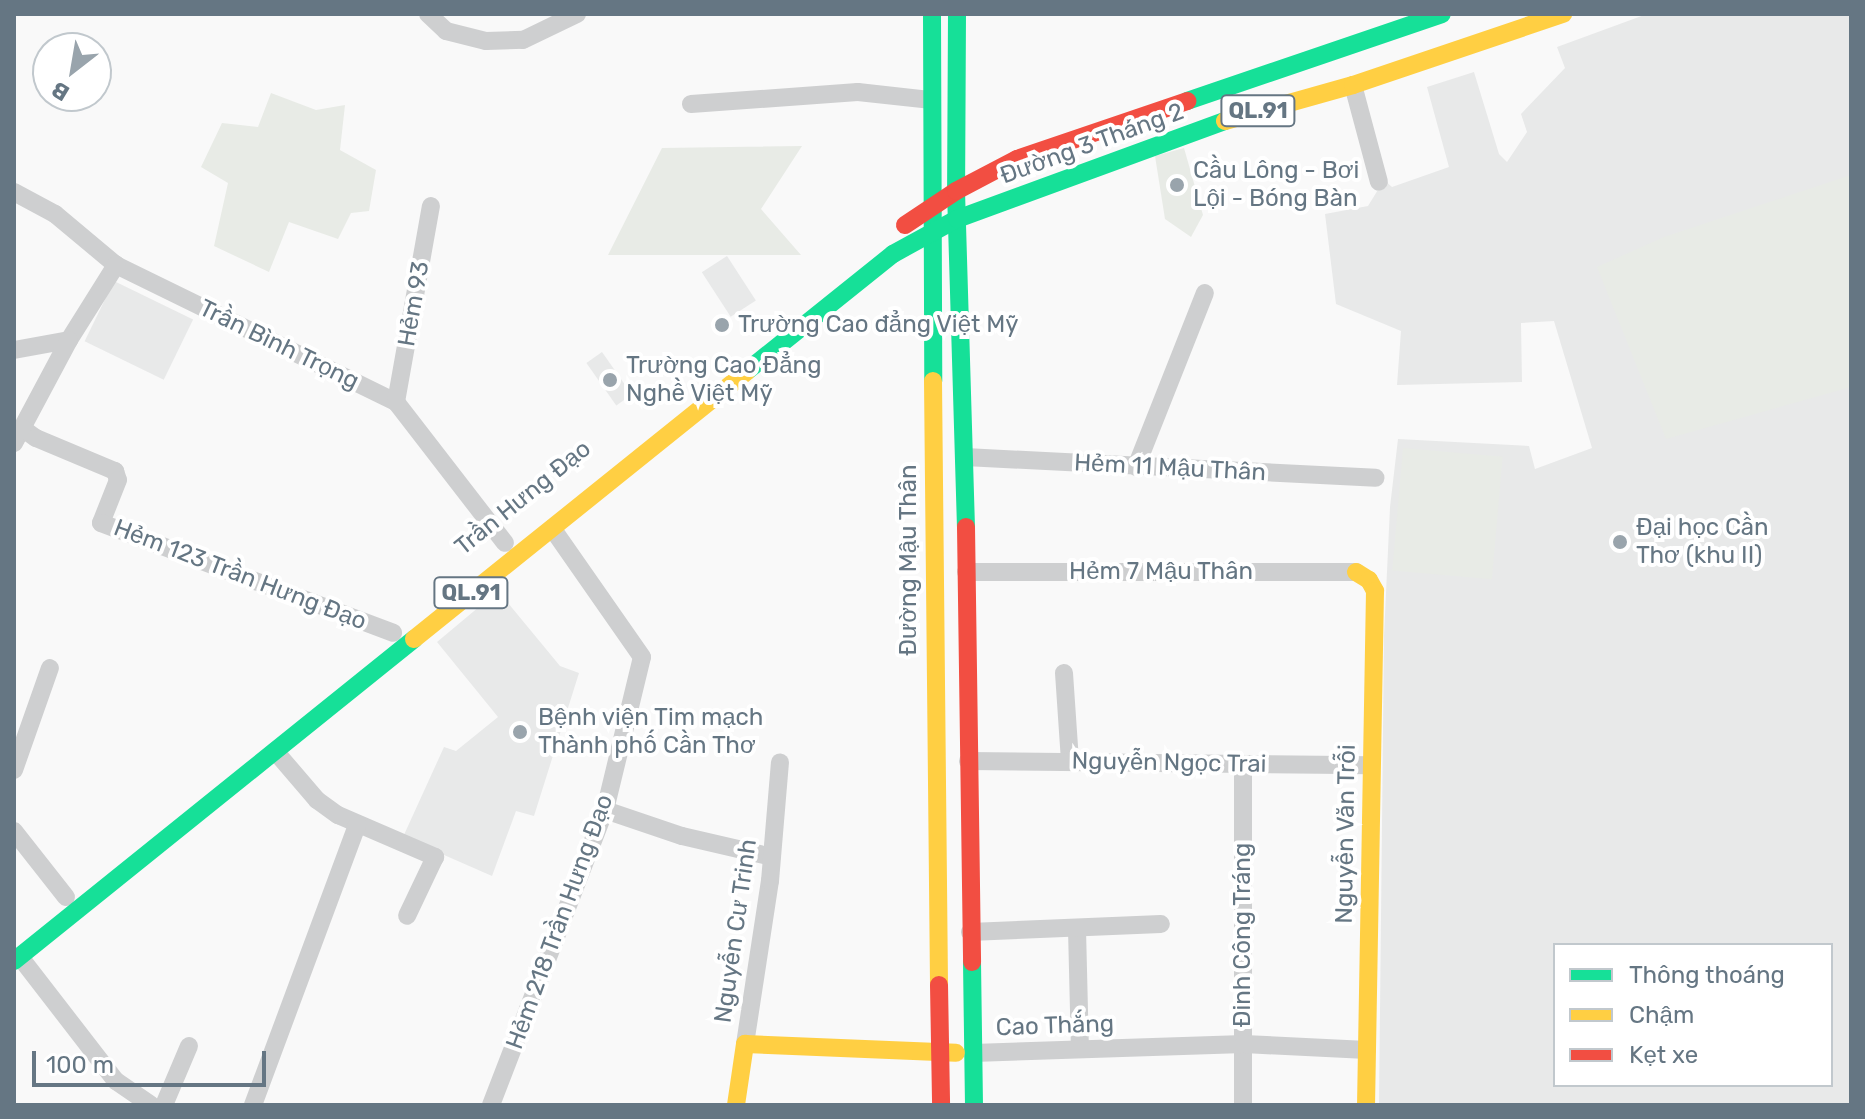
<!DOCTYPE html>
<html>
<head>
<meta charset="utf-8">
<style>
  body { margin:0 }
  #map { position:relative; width:1865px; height:1119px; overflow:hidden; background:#f9f9f9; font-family:Rubik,sans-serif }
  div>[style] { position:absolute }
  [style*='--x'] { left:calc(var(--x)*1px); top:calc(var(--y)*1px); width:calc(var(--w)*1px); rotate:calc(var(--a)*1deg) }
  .built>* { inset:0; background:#e8e9e9; transform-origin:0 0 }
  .green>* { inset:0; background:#e8ebe6; transform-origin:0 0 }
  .street>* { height:18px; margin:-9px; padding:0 9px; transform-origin:9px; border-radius:9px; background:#cecfd0 }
  .fast>* { height:18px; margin:-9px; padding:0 9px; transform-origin:9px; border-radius:9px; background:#16e098 }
  .slow>* { height:18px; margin:-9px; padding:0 9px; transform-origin:9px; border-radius:9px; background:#ffcf43 }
  .jam>* { height:18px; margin:-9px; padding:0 9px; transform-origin:9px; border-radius:9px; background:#f24e42 }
  .dots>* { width:22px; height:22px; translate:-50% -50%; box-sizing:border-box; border:4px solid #fff; border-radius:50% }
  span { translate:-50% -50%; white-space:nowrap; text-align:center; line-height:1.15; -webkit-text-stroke:8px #fff; paint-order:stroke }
  .shield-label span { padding:2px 6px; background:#fff; border:2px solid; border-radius:6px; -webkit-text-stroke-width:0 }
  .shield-label { font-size:22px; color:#657683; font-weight:700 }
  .street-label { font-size:24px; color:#657683 }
  .poi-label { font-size:24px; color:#657683 }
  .left { translate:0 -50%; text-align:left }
  .frame { position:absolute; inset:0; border:16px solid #657683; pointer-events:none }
  .legend { position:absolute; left:1553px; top:943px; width:280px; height:144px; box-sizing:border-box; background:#fff; border:2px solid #c1c8cd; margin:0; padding:10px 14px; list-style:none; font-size:24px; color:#657683 }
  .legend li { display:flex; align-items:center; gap:16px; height:40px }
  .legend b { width:40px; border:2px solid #c1c8cd }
  .north { position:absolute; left:32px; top:32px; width:80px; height:80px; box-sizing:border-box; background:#fff; border:2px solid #c1c8cd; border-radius:50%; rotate:211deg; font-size:22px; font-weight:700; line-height:32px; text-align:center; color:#657683 }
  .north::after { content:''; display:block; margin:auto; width:28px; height:36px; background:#99a4ac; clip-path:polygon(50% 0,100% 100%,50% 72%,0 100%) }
  .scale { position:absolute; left:32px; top:1051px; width:234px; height:36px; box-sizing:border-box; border:4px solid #657683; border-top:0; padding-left:10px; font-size:24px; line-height:28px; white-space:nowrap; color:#657683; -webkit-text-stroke:6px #fff; paint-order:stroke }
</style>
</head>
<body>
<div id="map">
  <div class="built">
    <div style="clip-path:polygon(evenodd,1647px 14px,1851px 14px,1851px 1105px,1379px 1105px,1384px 636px,1390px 507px,1398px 439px,1529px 446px,1535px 469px,1592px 448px,1554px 321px,1521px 323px,1522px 382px,1397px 385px,1401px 331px,1336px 304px,1325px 214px,1368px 206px,1384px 180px,1392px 187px,1449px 167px,1427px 87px,1474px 72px,1499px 154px,1507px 162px,1527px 132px,1521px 114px,1565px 68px,1557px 47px,1647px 14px,1555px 945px,1831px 945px,1831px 1085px,1555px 1085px,1555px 945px)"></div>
    <div style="left:727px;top:256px;width:53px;height:30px;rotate:57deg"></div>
    <div style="left:114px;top:281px;width:88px;height:67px;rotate:26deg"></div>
    <div style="left:602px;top:352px;width:52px;height:19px;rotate:55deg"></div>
    <div style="clip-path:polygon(498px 591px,560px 666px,579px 673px,534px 816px,516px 811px,492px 876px,403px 837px,444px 747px,456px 751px,498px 717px,437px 642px)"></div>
  </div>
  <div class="green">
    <div style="clip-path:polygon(271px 93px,316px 110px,345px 105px,340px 150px,376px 170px,369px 211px,351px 213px,338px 239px,289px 222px,269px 272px,214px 246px,228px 183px,201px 167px,222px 123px,258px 127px)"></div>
    <div style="clip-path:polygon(802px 146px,761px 209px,801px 255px,608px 255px,662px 148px)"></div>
    <div style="clip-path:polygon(1184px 148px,1203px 215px,1191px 237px,1165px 219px,1155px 156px)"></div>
    <div style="clip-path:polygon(1851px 175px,1851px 387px,1666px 439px,1597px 267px,1664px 237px)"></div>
    <div style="left:1403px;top:448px;width:100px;height:123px;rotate:5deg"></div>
  </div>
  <div class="street">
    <div style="--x:428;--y:14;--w:25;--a:43"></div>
    <div style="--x:446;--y:31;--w:41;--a:14"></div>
    <div style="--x:486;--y:41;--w:37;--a:-2"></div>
    <div style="--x:523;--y:40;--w:60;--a:-25.7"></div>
    <div style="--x:1353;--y:85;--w:100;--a:75"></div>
    <div style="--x:691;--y:104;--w:167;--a:-4.1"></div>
    <div style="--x:858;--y:92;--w:72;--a:6.3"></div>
    <div style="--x:14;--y:192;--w:47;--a:28.2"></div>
    <div style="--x:55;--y:214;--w:80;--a:39.9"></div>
    <div style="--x:116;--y:265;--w:312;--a:26.1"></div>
    <div style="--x:396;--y:402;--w:178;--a:52.3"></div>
    <div style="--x:69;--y:340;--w:89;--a:-57.9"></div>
    <div style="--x:14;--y:350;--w:56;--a:-10.3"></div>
    <div style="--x:69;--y:340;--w:117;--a:118.1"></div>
    <div style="--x:396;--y:402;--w:199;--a:-79.9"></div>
    <div style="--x:22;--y:428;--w:17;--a:36"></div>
    <div style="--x:36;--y:438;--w:86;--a:22.7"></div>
    <div style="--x:115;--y:471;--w:9;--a:72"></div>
    <div style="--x:118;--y:480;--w:46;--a:111.6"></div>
    <div style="--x:101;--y:523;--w:312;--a:20.6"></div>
    <div style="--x:965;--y:457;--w:411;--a:2.9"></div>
    <div style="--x:1136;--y:467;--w:187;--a:-68.4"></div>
    <div style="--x:966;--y:572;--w:390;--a:0"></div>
    <div style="--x:1064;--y:673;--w:89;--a:86.1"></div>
    <div style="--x:275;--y:751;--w:65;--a:49.4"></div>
    <div style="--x:317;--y:800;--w:26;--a:36"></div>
    <div style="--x:338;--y:815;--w:106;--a:23.4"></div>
    <div style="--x:435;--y:857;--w:65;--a:115.4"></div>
    <div style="--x:968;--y:761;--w:402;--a:0.6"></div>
    <div style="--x:1243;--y:764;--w:341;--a:90"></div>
    <div style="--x:14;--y:770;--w:108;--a:-70.6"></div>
    <div style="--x:605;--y:810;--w:81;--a:18.7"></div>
    <div style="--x:682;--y:836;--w:92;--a:13.1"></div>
    <div style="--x:14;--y:831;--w:84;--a:51.8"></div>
    <div style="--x:1077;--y:929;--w:119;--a:88.6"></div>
    <div style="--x:970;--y:932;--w:191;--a:-2.4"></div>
    <div style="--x:20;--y:957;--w:157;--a:52.3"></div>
    <div style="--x:116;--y:1081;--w:42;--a:34.4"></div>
    <div style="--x:745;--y:1044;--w:165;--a:-81.3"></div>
    <div style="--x:770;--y:881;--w:119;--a:-85.2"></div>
    <div style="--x:973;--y:1053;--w:271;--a:-1.9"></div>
    <div style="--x:1244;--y:1044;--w:123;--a:2.8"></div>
    <div style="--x:164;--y:1105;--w:64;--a:-67"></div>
    <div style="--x:253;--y:1105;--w:299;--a:-69.6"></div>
    <div style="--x:491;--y:1105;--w:316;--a:-68.9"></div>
    <div style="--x:605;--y:810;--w:157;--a:-76.4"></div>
    <div style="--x:642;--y:657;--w:157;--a:-124.9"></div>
  </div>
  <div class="fast">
    <div style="--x:932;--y:14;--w:367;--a:89.8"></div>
    <div style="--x:957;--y:14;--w:177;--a:90.3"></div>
    <div style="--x:956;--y:191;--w:336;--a:88.3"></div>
    <div style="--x:1187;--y:101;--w:269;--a:-18.8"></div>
    <div style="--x:747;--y:371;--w:187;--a:-38.7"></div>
    <div style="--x:893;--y:254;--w:73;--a:-28.7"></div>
    <div style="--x:957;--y:219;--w:285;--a:-20.1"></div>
    <div style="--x:14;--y:961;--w:514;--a:-38.83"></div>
    <div style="--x:972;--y:962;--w:143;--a:89.2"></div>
  </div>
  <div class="slow">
    <div style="--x:1225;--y:121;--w:133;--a:-15.7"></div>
    <div style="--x:1353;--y:85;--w:222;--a:-18.7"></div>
    <div style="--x:933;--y:381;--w:604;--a:89.43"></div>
    <div style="--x:1356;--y:572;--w:15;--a:32"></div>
    <div style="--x:1369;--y:580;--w:13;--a:61"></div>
    <div style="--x:1375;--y:591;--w:514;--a:91"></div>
    <div style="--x:414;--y:639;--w:427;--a:-38.8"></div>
    <div style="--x:736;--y:1105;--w:62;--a:-81.6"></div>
    <div style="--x:745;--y:1044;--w:211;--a:2.4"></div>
  </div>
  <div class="jam">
    <div style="--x:905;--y:225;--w:61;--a:-33.7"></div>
    <div style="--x:956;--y:191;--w:69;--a:-27.7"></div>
    <div style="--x:1017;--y:159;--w:180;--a:-18.8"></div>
    <div style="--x:966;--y:527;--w:435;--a:89.2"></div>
    <div style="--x:939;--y:985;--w:120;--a:89"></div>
  </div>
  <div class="dots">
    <div style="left:1177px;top:185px;background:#99a4ac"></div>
    <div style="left:722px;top:325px;background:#99a4ac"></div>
    <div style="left:610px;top:380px;background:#99a4ac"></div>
    <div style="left:1620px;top:542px;background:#99a4ac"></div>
    <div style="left:520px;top:732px;background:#99a4ac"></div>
  </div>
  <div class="shield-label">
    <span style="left:1258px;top:111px">QL.91</span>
    <span style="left:471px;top:593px">QL.91</span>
  </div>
  <div class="street-label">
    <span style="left:1092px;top:144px;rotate:-20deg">Đường 3 Tháng 2</span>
    <span style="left:414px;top:304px;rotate:-80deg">Hẻm 93</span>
    <span style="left:279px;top:345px;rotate:26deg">Trần Bình Trọng</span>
    <span style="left:1170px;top:468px;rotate:3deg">Hẻm 11 Mậu Thân</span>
    <span style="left:523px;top:498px;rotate:-39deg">Trần Hưng Đạo</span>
    <span style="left:909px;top:560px;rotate:-90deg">Đường Mậu Thân</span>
    <span style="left:1161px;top:572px">Hẻm 7 Mậu Thân</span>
    <span style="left:240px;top:575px;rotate:21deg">Hẻm 123 Trần Hưng Đạo</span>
    <span style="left:1169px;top:763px;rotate:1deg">Nguyễn Ngọc Trai</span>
    <span style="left:1346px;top:834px;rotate:-89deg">Nguyễn Văn Trỗi</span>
    <span style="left:560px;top:922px;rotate:-70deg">Hẻm 218 Trần Hưng Đạo</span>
    <span style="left:736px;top:931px;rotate:-82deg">Nguyễn Cư Trinh</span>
    <span style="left:1243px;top:935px;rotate:-90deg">Đinh Công Tráng</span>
    <span style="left:1055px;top:1026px;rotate:-2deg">Cao Thắng</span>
  </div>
  <div class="poi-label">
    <span class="left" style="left:1193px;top:185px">Cầu Lông - Bơi<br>Lội - Bóng Bàn</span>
    <span class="left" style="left:738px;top:325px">Trường Cao đẳng Việt Mỹ</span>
    <span class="left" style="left:626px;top:380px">Trường Cao Đẳng<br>Nghề Việt Mỹ</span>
    <span class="left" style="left:1636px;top:542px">Đại học Cần<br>Thơ (khu II)</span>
    <span class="left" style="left:538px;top:732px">Bệnh viện Tim mạch<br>Thành phố Cần Thơ</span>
  </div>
  <div class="frame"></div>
  <ul class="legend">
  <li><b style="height:10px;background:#16e098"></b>Thông thoáng</li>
  <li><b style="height:10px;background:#ffcf43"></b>Chậm</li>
  <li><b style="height:10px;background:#f24e42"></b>Kẹt xe</li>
  </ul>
  <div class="north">B</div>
  <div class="scale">100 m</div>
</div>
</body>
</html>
